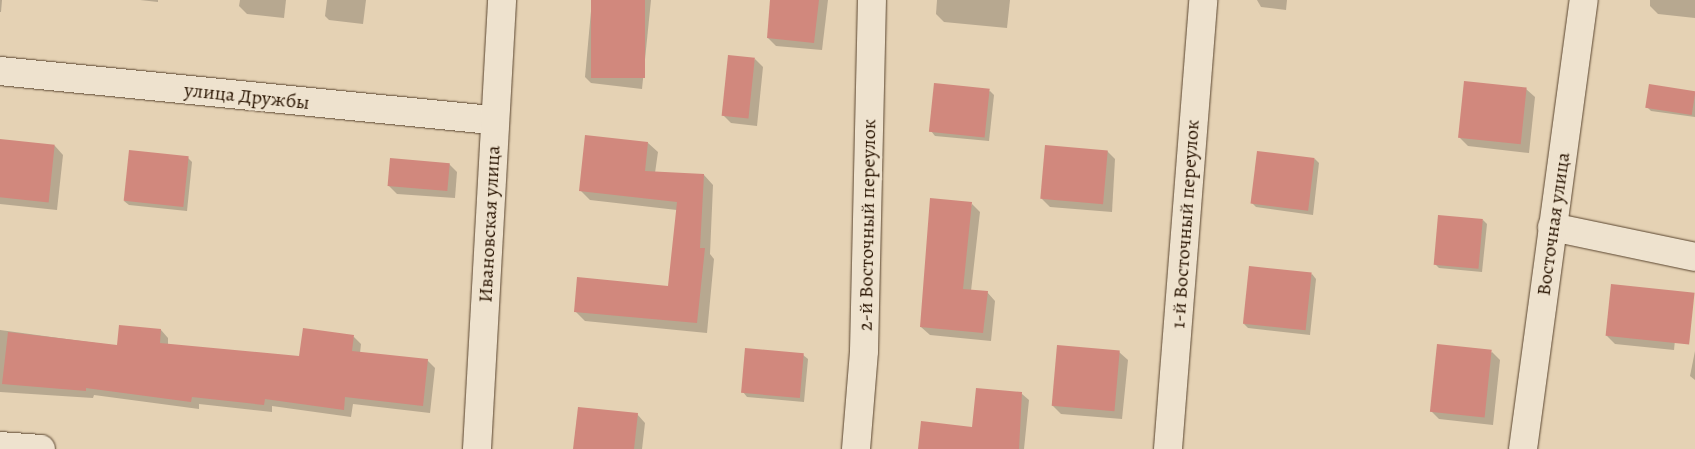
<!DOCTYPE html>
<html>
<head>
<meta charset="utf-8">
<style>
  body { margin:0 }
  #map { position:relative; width:1695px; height:449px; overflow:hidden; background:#e5d2b4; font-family:Alegreya,serif }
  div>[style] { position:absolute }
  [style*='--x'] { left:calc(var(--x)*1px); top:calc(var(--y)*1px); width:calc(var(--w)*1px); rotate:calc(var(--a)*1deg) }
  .shadow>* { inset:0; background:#0003 }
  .building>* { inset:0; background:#d1887d; transform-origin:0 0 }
  .roads { filter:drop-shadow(0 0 1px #5a452f) drop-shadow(0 0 1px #5a452f) }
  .minor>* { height:28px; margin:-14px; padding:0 14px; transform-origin:14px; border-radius:14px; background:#eee2ce }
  span { translate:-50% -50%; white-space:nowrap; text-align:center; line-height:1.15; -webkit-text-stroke:4.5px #eee2ce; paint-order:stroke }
  .street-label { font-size:20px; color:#2b1603 }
</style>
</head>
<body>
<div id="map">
  <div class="shadow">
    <div style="clip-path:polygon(0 0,2px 0,1px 12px,0 12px)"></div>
    <div style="clip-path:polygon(140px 0,158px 0,158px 2px)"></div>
    <div style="clip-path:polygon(240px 0,286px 0,284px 18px,247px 14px,239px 6px)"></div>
    <div style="clip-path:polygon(327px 0,366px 0,363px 24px,329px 20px,325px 16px)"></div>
    <div style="clip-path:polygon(592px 0,651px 0,642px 89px,591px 83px,585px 77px)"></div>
    <div style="clip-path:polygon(772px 0,828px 0,822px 50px,776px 46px,768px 38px)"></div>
    <div style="clip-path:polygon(937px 0,1010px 0,1007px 28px,944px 22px,936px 14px)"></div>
    <div style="clip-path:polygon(1257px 0,1287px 0,1286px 10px,1261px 7px)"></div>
    <div style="clip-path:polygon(1650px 0,1695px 0,1695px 18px,1658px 14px,1650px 6px)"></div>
    <div style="clip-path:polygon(755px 59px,763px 67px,757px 126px,731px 123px,723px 115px)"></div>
    <div style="clip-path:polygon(1526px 89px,1535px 97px,1529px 153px,1468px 146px,1460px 138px)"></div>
    <div style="clip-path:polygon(990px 91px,994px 95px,989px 141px,935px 136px,931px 131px)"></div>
    <div style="clip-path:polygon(1695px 92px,1695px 117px,1651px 111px,1647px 107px)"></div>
    <div style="clip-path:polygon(0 141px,55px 146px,63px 155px,57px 210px,0 204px)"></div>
    <div style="clip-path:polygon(648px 143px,658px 152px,655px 173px,704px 175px,713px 185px,710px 254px,714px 259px,707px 333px,585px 321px,575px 311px,670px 287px,677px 210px,590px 200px,581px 191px)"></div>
    <div style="clip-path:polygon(1107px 151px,1115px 159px,1112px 212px,1050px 207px,1042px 199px)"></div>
    <div style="clip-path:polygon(188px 158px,192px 162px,187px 211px,129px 205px,124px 201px)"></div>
    <div style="clip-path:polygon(1315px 159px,1319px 163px,1313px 215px,1256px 207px,1252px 203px)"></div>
    <div style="clip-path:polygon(449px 164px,457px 172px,455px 198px,397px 194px,389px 186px)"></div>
    <div style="clip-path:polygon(972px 204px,980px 212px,971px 291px,987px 292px,995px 301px,991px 341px,930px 335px,921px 327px)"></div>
    <div style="clip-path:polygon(1483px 220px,1487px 224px,1482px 272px,1439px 268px,1435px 264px)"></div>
    <div style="clip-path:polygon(1312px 274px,1316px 279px,1310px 335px,1248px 328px,1244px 324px)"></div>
    <div style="clip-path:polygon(1679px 300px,1674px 350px,1615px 344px,1607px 336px)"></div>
    <div style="clip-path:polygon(0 330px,118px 346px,161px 330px,168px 338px,168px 345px,300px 357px,354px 337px,361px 344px,360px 353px,427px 360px,435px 368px,430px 413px,353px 404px,351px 417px,272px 406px,272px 412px,199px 404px,199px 409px,94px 395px,93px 398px,0 392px)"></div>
    <div style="clip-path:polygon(1695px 351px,1695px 380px,1690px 376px)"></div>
    <div style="clip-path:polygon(1119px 352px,1128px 360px,1122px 419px,1061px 414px,1052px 405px)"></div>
    <div style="clip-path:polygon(1492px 352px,1500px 360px,1493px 425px,1439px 419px,1431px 411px)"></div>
    <div style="clip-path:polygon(803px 355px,808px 359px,804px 402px,747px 397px,743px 392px)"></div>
    <div style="clip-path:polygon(1022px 394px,1029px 400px,1024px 449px,919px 449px,974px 428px)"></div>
    <div style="clip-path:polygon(637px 414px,645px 423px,642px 449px,574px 449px)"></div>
  </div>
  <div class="building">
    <div style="left:591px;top:0;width:54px;height:78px"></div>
    <div style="clip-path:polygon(770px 0,819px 0,814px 43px,767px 38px)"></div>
    <div style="left:728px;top:55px;width:27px;height:61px;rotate:6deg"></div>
    <div style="left:1464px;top:81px;width:63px;height:57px;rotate:6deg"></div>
    <div style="left:934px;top:83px;width:56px;height:49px;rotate:6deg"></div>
    <div style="left:1649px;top:84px;width:47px;height:24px;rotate:9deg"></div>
    <div style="clip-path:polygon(585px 135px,648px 142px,645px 171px,704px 174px,700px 248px,705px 248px,697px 323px,574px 312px,577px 277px,668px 286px,677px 202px,579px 191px)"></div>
    <div style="left:0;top:139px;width:55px;height:58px;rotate:6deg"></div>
    <div style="left:1045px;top:145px;width:63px;height:54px;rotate:5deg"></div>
    <div style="left:129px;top:150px;width:60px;height:51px;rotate:6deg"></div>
    <div style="left:1257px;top:151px;width:58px;height:53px;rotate:7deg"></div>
    <div style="left:390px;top:158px;width:60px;height:28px;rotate:5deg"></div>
    <div style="clip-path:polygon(930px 198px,972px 202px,963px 289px,988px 291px,983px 333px,920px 327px)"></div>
    <div style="left:1438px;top:215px;width:45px;height:50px;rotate:5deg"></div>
    <div style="left:1249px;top:266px;width:63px;height:58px;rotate:6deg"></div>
    <div style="left:1611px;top:284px;width:84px;height:52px;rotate:6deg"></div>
    <div style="clip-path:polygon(119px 325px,161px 329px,160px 343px,299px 356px,303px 328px,354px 335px,352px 351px,428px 359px,423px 406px,345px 397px,344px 410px,265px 399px,264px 405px,192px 397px,191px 402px,86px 388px,86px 391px,2px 384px,8px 332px,117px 345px)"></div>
    <div style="left:1437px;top:344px;width:55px;height:68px;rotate:6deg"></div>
    <div style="left:1057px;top:345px;width:63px;height:61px;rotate:5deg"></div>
    <div style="left:745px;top:348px;width:59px;height:45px;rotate:5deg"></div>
    <div style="clip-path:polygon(976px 388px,1022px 392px,1019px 449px,918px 449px,921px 421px,972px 427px)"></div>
    <div style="clip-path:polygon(578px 407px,638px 413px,634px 449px,573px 449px)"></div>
  </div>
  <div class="roads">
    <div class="minor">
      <div style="--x:0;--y:71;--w:497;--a:5.7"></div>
      <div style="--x:1552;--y:227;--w:146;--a:11.8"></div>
      <div style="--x:0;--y:446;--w:41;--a:4.2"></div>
      <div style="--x:477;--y:449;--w:450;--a:-86.8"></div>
      <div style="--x:856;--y:449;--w:98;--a:-85.3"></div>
      <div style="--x:864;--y:351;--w:351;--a:-88.7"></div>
      <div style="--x:1168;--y:449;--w:450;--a:-85.5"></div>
      <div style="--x:1523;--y:449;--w:453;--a:-82.3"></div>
    </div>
  </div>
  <div class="street-label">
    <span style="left:247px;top:96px;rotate:6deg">улица Дружбы</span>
    <span style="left:489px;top:224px;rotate:-87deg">Ивановская улица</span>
    <span style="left:1185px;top:224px;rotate:-86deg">1-й Восточный переулок</span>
    <span style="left:1553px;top:224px;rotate:-82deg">Восточная улица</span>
    <span style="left:867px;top:225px;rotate:-89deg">2-й Восточный переулок</span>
  </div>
</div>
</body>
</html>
